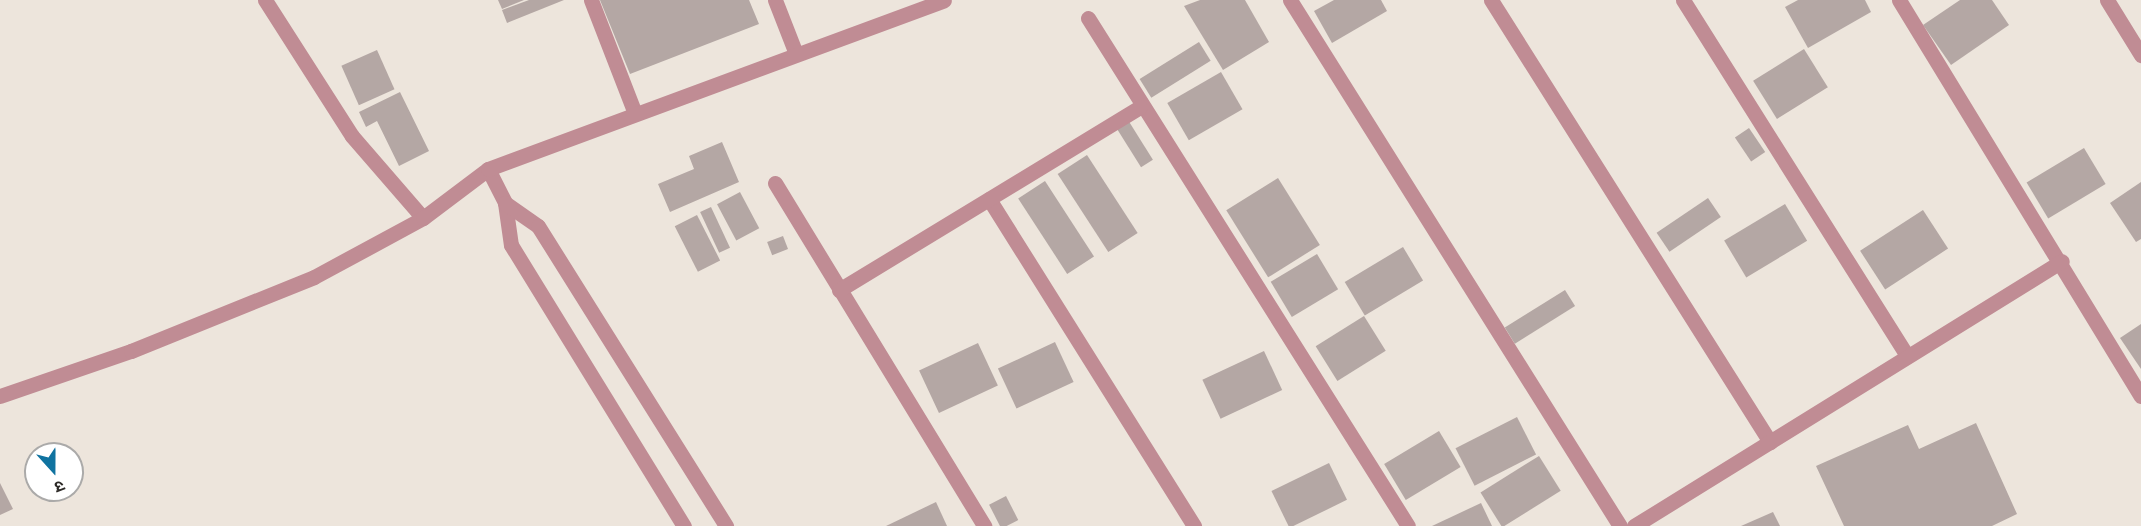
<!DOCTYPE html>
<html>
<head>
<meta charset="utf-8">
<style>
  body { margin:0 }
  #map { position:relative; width:2141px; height:526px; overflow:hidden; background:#ede5dc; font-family:"Libre Baskerville","Noto Sans Devanagari",serif }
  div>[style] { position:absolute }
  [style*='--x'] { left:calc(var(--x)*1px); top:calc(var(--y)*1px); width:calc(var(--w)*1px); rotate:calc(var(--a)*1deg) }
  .building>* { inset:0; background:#b4a7a4; transform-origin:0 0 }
  .minor>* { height:15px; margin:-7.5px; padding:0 7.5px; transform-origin:7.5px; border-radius:7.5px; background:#c08c94 }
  span { translate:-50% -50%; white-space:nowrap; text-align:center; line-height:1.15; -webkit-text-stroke:4.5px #fff; paint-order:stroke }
  .north { position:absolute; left:24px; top:442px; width:60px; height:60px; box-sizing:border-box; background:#fff; border:2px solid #abaaa9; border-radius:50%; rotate:159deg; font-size:16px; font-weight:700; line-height:24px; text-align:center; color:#2d2a27 }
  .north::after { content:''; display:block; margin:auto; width:21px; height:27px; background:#1073a0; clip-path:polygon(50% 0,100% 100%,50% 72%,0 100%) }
</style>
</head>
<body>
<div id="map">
  <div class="building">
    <div style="clip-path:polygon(498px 0,524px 0,502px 9px)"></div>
    <div style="clip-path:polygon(529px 0,564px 0,507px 23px,502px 10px)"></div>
    <div style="clip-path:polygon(600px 0,749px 0,759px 24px,630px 74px)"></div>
    <div style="clip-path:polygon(1200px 0,1245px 0,1269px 42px,1223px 70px,1184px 6px)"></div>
    <div style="clip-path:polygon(1334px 0,1381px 0,1387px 11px,1332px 43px,1314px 11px)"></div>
    <div style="clip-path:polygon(1798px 0,1865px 0,1871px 12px,1808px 48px,1785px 7px)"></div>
    <div style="clip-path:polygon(1960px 0,1992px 0,2009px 25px,1951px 65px,1923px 25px)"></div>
    <div style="left:1199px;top:42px;width:22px;height:70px;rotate:58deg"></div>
    <div style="left:1804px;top:49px;width:45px;height:60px;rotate:58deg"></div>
    <div style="left:377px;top:50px;width:43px;height:39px;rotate:66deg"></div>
    <div style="left:1221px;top:72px;width:43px;height:62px;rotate:60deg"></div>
    <div style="clip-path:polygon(400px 92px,429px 151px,399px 166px,377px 121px,366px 127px,359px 112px)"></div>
    <div style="left:1128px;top:120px;width:47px;height:14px;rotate:58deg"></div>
    <div style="left:1749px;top:128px;width:29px;height:17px;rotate:56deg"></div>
    <div style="clip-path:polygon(722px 142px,739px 182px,670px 212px,658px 184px,694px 169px,689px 156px)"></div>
    <div style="left:2084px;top:148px;width:42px;height:67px;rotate:59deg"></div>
    <div style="left:1087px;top:155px;width:93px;height:35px;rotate:57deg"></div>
    <div style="left:1278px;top:178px;width:79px;height:61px;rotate:58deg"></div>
    <div style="left:1045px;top:181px;width:90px;height:32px;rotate:57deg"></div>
    <div style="clip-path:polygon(2141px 182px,2141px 239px,2136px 242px,2110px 203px)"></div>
    <div style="left:740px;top:192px;width:41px;height:26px;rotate:62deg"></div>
    <div style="left:1708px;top:198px;width:23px;height:62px;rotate:56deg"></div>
    <div style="left:1785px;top:204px;width:43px;height:71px;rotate:59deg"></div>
    <div style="left:711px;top:207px;width:45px;height:12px;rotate:65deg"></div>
    <div style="left:1923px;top:210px;width:46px;height:75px;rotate:57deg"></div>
    <div style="left:697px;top:215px;width:51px;height:25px;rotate:63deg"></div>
    <div style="left:783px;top:236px;width:14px;height:17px;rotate:69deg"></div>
    <div style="left:1403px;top:247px;width:39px;height:68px;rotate:59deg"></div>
    <div style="left:1317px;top:254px;width:41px;height:54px;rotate:59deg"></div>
    <div style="left:1565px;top:290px;width:19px;height:71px;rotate:58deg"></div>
    <div style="left:1364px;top:316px;width:41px;height:57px;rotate:58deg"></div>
    <div style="clip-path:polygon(2141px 324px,2141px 369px,2120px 338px)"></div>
    <div style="left:1055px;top:342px;width:44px;height:63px;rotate:65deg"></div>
    <div style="left:978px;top:343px;width:47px;height:65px;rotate:65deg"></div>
    <div style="left:1264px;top:351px;width:43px;height:68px;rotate:65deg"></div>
    <div style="left:1517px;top:417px;width:42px;height:69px;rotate:63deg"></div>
    <div style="clip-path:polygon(1976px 423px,2017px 514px,1992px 526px,1844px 526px,1816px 466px,1908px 425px,1919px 449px)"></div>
    <div style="left:1439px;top:431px;width:42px;height:64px;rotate:59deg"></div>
    <div style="left:1539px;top:456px;width:41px;height:69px;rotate:58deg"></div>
    <div style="left:1329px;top:463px;width:41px;height:64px;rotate:64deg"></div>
    <div style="clip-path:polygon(0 483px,13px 509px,0 515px)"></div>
    <div style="left:1006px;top:496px;width:27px;height:19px;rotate:63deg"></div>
    <div style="clip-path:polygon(936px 502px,947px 526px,886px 526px)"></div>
    <div style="clip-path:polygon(1481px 503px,1492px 526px,1432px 526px)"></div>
    <div style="clip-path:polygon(1773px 512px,1780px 526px,1741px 526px)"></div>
  </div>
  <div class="minor">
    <div style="--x:265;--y:0;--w:161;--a:57.4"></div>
    <div style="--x:352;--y:136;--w:108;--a:49.1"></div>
    <div style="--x:591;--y:0;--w:119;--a:68.8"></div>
    <div style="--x:775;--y:0;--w:58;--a:68.7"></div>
    <div style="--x:1290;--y:0;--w:621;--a:57.9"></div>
    <div style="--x:1491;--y:0;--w:523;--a:57.74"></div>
    <div style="--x:1683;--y:0;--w:417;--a:57.8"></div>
    <div style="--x:1899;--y:0;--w:464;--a:58.6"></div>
    <div style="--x:2107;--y:0;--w:65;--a:58.3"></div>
    <div style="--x:1088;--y:18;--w:600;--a:57.79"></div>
    <div style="--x:488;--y:169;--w:38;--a:63"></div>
    <div style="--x:505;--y:203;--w:42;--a:81.9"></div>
    <div style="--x:511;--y:245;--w:330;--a:58.4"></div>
    <div style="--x:775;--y:183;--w:402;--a:58.6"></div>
    <div style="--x:989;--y:199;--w:386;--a:57.9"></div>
    <div style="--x:505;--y:203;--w:40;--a:34.9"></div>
    <div style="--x:538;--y:226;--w:354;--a:57.9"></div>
    <div style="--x:839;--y:290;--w:352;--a:-31.3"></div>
    <div style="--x:0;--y:396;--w:139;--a:-19"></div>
    <div style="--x:131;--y:351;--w:197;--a:-22"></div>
    <div style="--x:314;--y:277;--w:124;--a:-28.4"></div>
    <div style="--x:423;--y:218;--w:81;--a:-37"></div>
    <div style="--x:488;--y:169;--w:486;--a:-20.3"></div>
    <div style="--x:1634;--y:526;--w:503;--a:-31.76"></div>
  </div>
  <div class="north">उ</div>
</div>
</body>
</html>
